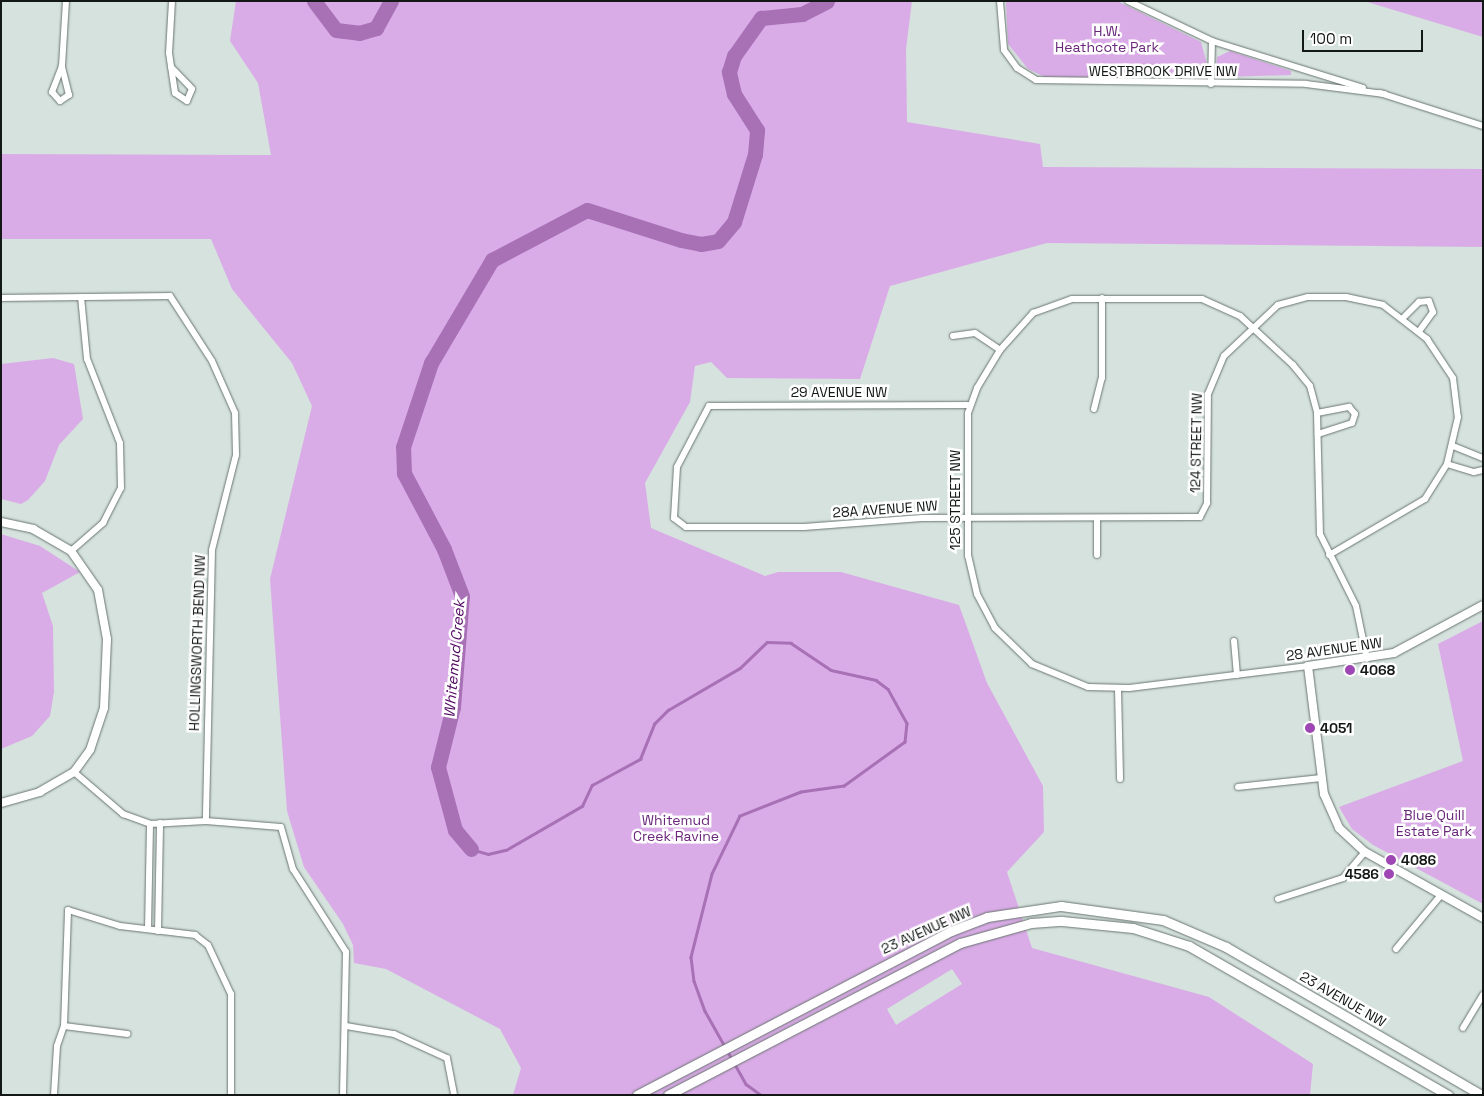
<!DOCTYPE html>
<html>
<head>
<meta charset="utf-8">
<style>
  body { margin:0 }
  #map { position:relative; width:1484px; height:1096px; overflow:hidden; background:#d5e2dd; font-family:"Space Grotesk",sans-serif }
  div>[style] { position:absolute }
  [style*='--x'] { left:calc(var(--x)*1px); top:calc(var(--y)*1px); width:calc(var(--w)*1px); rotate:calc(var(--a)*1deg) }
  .green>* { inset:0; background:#daace7 }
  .stream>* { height:2.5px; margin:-1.25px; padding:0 1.25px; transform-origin:1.25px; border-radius:1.25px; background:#a871b6 }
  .river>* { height:15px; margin:-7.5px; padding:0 7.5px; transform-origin:7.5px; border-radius:7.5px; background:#a871b6 }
  .roads { filter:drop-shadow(0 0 1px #6a7571) drop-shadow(0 0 1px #6a7571) }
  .minor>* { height:6px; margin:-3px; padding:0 3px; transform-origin:3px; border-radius:3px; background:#fff }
  .tertiary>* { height:8px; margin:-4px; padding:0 4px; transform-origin:4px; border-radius:4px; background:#fff }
  .secondary>* { height:9px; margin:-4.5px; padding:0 4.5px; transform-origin:4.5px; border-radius:4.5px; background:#fff }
  .dots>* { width:14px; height:14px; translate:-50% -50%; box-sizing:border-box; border:2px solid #fff; border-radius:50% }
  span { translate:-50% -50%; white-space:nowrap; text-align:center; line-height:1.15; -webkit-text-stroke:5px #fff; paint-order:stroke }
  .park-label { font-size:14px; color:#6a277b }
  .street-label { font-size:14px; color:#131716 }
  .poi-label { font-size:14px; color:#131716; font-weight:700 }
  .left { translate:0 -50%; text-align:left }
  .right { translate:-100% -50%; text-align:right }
  .water-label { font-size:15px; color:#500660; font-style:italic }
  .frame { position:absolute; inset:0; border:2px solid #131716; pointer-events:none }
  .scale { position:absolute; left:1302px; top:30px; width:121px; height:22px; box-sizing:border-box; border:2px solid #131716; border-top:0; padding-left:6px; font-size:15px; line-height:18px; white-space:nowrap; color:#131716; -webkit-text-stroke:4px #fff; paint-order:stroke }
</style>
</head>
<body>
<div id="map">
  <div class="green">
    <div style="clip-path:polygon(evenodd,236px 1px,912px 1px,906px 49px,907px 122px,1040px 144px,1043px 167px,1483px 169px,1483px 247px,1047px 243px,890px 286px,860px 379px,727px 378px,711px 362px,695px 366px,690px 402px,645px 483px,651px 528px,765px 576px,778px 572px,841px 572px,959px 605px,987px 683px,1043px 786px,1044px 832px,1007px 872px,1032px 948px,1209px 997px,1313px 1064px,1310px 1095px,513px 1095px,521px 1068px,500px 1029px,386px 969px,354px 963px,353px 945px,343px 924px,304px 867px,287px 811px,270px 579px,312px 406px,292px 363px,232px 289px,211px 239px,1px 239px,1px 154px,271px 155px,258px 83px,230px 41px,236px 1px,952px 969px,962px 984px,896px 1025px,887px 1009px,952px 969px)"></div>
    <div style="clip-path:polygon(1006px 1px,1117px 1px,1201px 42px,1207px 64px,1192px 77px,1045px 77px,1028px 69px,1008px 44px)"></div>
    <div style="clip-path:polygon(1364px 1px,1483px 1px,1483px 37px)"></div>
    <div style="clip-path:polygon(1230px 51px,1291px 71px,1291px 75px,1225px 77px,1216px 70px,1217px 57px)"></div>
    <div style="clip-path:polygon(53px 358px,74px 364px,83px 419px,59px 445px,45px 481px,28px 500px,21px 504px,1px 499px,1px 364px)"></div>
    <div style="clip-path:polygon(1px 534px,40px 546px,80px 572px,42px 593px,53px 626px,54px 692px,50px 716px,32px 736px,1px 749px)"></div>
    <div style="clip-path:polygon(1483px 621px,1483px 904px,1373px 845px,1352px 829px,1339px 807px,1463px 761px,1438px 644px)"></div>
  </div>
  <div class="stream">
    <div style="--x:471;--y:849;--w:18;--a:16"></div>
    <div style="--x:488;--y:854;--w:18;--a:-13"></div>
    <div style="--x:506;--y:850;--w:88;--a:-30.1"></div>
    <div style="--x:582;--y:806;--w:23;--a:-65"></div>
    <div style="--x:592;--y:785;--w:55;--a:-28.4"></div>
    <div style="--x:640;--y:759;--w:38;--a:-68"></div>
    <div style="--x:654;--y:724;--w:20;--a:-45"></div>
    <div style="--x:668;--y:710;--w:83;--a:-30.3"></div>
    <div style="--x:740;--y:668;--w:37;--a:-44"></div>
    <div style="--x:767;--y:642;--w:24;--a:2"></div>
    <div style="--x:791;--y:643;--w:48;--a:34"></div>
    <div style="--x:831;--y:670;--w:46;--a:12.5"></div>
    <div style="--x:876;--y:680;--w:15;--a:37"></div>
    <div style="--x:888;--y:689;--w:39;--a:61"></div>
    <div style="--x:907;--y:723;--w:19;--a:96"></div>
    <div style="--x:905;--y:742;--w:75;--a:144.2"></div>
    <div style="--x:844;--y:786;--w:43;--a:172.1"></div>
    <div style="--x:801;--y:792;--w:66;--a:158.5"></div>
    <div style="--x:740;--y:816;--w:64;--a:115.8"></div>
    <div style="--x:712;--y:874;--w:86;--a:104.2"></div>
    <div style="--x:691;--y:957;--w:24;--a:83"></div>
    <div style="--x:694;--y:981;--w:32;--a:70"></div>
    <div style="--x:705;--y:1011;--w:84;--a:60.7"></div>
    <div style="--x:746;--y:1084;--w:19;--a:36"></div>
  </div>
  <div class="river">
    <div style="--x:314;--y:1;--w:36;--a:53"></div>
    <div style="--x:336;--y:30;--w:23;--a:7"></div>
    <div style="--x:359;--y:33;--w:18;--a:-16"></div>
    <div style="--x:376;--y:28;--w:31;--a:-61"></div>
    <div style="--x:471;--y:849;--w:25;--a:-130"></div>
    <div style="--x:455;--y:830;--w:65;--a:-105.1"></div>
    <div style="--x:438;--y:767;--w:62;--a:-76"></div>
    <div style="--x:453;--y:707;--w:111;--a:-85.4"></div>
    <div style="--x:462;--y:596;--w:50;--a:-111"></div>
    <div style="--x:444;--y:549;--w:86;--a:-117.8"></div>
    <div style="--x:404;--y:473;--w:26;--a:-92"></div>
    <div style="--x:403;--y:447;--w:89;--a:-71.6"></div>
    <div style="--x:431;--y:363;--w:120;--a:-59.4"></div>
    <div style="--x:492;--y:260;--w:107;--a:-27.8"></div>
    <div style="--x:587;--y:210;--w:99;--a:17.7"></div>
    <div style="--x:681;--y:240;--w:20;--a:11"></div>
    <div style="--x:701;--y:244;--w:17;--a:-10"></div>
    <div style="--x:718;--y:241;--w:25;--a:-50"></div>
    <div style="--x:734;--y:222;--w:71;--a:-72.8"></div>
    <div style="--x:755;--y:154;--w:24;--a:-85"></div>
    <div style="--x:757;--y:130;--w:43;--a:-122.6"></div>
    <div style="--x:734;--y:94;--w:23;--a:-103"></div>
    <div style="--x:729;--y:72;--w:17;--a:-73"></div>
    <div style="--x:734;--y:56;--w:47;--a:-54.6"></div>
    <div style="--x:761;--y:18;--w:41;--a:-5.6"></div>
    <div style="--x:802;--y:14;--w:28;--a:-27"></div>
  </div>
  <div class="roads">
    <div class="minor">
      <div style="--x:1000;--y:1;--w:49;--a:85.3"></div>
      <div style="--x:1004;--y:50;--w:22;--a:54"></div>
      <div style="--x:1017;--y:68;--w:22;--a:32"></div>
      <div style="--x:1036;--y:80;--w:270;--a:0.8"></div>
      <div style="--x:1306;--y:84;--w:79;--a:7.3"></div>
      <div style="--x:1128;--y:1;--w:93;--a:25.5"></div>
      <div style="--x:1212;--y:41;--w:158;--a:17.3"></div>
      <div style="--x:62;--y:66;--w:28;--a:111"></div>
      <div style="--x:52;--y:92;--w:12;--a:48"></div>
      <div style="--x:60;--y:101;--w:11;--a:-34"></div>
      <div style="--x:69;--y:95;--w:30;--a:-104"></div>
      <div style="--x:62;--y:66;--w:65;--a:-86.5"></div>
      <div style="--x:171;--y:67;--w:30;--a:46"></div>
      <div style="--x:192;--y:89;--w:13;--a:113"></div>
      <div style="--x:187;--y:101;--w:14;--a:-146"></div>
      <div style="--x:175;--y:93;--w:40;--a:-98.5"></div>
      <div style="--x:169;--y:53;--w:52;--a:-86.7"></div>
      <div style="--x:1211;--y:84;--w:43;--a:-88.7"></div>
      <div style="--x:1380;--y:93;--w:108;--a:17.8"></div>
      <div style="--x:1;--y:298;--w:169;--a:-0.7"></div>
      <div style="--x:170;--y:296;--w:77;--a:57.1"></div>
      <div style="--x:212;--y:361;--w:57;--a:66.1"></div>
      <div style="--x:235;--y:413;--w:42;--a:88.6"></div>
      <div style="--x:236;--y:455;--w:98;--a:104.2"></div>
      <div style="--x:212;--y:550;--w:271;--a:91.3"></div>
      <div style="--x:1403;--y:318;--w:23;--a:-45"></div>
      <div style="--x:1419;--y:302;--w:10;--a:-6"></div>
      <div style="--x:1429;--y:301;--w:12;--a:70"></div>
      <div style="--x:1433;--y:312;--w:24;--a:126"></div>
      <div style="--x:953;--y:336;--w:22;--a:-8"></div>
      <div style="--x:975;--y:333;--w:30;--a:34"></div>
      <div style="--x:970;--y:405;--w:261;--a:179.8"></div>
      <div style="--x:709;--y:406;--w:69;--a:117.7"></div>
      <div style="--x:677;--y:467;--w:51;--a:93.4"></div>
      <div style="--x:674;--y:518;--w:15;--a:37"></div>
      <div style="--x:686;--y:527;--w:118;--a:0"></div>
      <div style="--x:804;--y:527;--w:118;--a:-4.4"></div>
      <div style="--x:922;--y:518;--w:278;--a:-0.2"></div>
      <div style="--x:1200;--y:517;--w:16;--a:-63"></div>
      <div style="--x:1207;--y:503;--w:109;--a:-89.5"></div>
      <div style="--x:1208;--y:394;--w:41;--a:-67.2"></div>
      <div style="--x:1224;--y:356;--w:74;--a:-43.4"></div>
      <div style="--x:1278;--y:305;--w:31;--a:-15"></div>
      <div style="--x:1308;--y:297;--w:38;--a:0"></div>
      <div style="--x:1346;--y:297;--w:38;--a:12"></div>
      <div style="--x:1383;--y:305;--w:56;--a:37.7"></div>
      <div style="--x:1427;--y:339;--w:47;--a:56.3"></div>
      <div style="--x:1453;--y:378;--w:39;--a:83"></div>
      <div style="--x:1458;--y:417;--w:48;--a:103.2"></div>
      <div style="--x:1447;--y:464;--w:41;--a:122.2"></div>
      <div style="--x:1425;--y:499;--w:111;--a:149.7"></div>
      <div style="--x:1094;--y:409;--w:32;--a:-76"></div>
      <div style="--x:1102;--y:378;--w:80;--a:-90"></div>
      <div style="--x:1317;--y:413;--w:33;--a:-11"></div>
      <div style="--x:1349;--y:407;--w:9;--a:49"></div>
      <div style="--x:1355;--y:414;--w:9;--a:108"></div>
      <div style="--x:1352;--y:423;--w:36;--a:162"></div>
      <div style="--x:1453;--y:446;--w:32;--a:22"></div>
      <div style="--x:1447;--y:464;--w:28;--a:17"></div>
      <div style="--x:1474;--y:472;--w:9;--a:-13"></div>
      <div style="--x:71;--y:551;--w:43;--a:-41.2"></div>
      <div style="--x:103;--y:523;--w:39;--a:-63"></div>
      <div style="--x:121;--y:488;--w:45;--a:-91.3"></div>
      <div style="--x:120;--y:443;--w:90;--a:-111.4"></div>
      <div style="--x:87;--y:359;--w:62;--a:-95.5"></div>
      <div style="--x:1097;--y:555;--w:37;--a:-90"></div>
      <div style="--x:1234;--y:641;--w:34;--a:85"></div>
      <div style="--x:1308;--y:666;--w:180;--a:173"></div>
      <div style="--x:1129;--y:688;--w:41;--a:-178.6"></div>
      <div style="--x:1088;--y:687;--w:61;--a:-157.7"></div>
      <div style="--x:1032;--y:664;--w:52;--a:-135.8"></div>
      <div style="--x:995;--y:628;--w:38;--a:-118"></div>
      <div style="--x:977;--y:594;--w:39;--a:-103"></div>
      <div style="--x:968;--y:556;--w:143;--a:-90"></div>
      <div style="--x:968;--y:413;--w:27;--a:-70"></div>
      <div style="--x:977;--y:388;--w:44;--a:-58.8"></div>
      <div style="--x:1000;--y:350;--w:50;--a:-48.3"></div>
      <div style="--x:1033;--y:313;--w:41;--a:-19.7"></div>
      <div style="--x:1072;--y:299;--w:130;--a:0"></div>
      <div style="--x:1202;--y:299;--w:42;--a:24.1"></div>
      <div style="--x:1240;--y:316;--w:72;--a:42.8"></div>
      <div style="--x:1293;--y:365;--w:27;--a:51"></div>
      <div style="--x:1310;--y:386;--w:28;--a:75"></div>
      <div style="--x:1317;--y:413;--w:121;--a:88.6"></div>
      <div style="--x:1320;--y:534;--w:80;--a:63.4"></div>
      <div style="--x:1356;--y:606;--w:54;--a:78.3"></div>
      <div style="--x:1118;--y:689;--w:90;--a:88.7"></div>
      <div style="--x:74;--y:772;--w:65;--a:40.6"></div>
      <div style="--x:123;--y:814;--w:29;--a:20"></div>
      <div style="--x:150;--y:824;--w:56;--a:-3.1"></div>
      <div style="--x:206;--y:821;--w:75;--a:4.6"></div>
      <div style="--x:281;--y:827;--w:44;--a:74.1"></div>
      <div style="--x:293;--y:869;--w:98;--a:57.4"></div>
      <div style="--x:346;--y:952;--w:143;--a:91.2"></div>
      <div style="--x:1238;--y:787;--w:83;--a:-6.2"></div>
      <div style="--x:1278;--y:899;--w:68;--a:-17.9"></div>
      <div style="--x:1343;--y:878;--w:34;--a:-50"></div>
      <div style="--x:148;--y:929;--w:105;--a:-88.9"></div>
      <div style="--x:158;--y:931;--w:108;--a:-88.9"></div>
      <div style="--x:1396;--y:949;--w:70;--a:-50.2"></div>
      <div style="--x:64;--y:1026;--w:64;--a:7.1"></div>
      <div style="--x:346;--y:1026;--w:49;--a:9.5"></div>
      <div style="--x:394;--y:1034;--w:58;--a:24.4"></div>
      <div style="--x:447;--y:1058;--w:36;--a:79"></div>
      <div style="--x:1463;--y:1028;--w:39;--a:-59"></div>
      <div style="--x:54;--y:1095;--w:49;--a:-86.5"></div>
      <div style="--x:57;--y:1046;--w:21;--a:-71"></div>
      <div style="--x:64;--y:1026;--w:116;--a:-88"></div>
      <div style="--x:68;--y:910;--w:54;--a:17.1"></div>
      <div style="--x:120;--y:926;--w:76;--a:6.8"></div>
      <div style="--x:195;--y:935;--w:16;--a:38"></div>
      <div style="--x:208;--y:945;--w:54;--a:64.9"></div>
      <div style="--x:231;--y:994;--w:101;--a:90"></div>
    </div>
    <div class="tertiary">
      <div style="--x:1;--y:522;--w:33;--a:12"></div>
      <div style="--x:33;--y:529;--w:44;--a:30.1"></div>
      <div style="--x:71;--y:551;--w:47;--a:55.3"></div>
      <div style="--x:98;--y:590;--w:50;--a:79.6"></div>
      <div style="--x:107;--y:639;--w:69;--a:92.5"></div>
      <div style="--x:104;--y:708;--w:44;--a:108.4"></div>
      <div style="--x:90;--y:750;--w:27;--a:126"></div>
      <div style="--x:74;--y:772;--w:39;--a:150"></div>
      <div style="--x:40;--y:792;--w:41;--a:164.2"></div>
      <div style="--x:1483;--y:605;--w:101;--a:151.7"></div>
      <div style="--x:1394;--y:653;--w:87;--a:171.4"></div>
      <div style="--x:1308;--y:666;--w:129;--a:82.9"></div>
      <div style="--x:1324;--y:794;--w:37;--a:66"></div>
      <div style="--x:1339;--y:828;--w:35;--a:43"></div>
      <div style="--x:1365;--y:852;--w:135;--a:29.2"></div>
    </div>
    <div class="secondary">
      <div style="--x:637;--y:1095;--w:354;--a:-27.6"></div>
      <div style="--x:951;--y:931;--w:39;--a:-21"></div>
      <div style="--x:987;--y:917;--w:75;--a:-8.5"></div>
      <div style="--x:1061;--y:906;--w:103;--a:7.8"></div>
      <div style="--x:1163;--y:920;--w:69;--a:23.2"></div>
      <div style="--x:1226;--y:947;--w:295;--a:30.1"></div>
      <div style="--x:668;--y:1095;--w:329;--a:-27.5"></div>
      <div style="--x:960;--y:943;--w:74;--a:-15.7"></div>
      <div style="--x:1031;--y:923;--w:31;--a:-4"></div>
      <div style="--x:1062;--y:921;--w:71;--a:5.6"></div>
      <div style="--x:1133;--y:928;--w:59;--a:17.8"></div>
      <div style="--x:1189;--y:946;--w:299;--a:29.9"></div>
    </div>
  </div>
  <div class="dots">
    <div style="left:1350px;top:670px;background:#9e47b4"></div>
    <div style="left:1310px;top:728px;background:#9e47b4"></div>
    <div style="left:1391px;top:860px;background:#9e47b4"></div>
    <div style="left:1389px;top:874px;background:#9e47b4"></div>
  </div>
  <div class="park-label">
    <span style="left:1107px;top:39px">H.W.<br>Heathcote Park</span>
    <span style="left:1434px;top:823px">Blue Quill<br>Estate Park</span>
    <span style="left:676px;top:828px">Whitemud<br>Creek Ravine</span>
  </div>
  <div class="street-label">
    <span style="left:1163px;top:71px">WESTBROOK DRIVE NW</span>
    <span style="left:839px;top:392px">29 AVENUE NW</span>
    <span style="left:1196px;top:443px;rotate:-89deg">124 STREET NW</span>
    <span style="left:955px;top:500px;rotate:-90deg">125 STREET NW</span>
    <span style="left:885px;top:509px;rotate:-4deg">28A AVENUE NW</span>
    <span style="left:197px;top:643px;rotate:-88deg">HOLLINGSWORTH BEND NW</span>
    <span style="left:1334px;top:649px;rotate:-8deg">28 AVENUE NW</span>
    <span style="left:926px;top:930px;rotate:-24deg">23 AVENUE NW</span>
    <span style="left:1343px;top:999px;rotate:30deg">23 AVENUE NW</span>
  </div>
  <div class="poi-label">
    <span class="left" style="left:1360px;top:670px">4068</span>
    <span class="left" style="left:1320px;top:728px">4051</span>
    <span class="left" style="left:1401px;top:860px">4086</span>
    <span class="right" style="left:1379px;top:874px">4586</span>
  </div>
  <div class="water-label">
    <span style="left:454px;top:659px;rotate:-85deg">Whitemud Creek</span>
  </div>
  <div class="frame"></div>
  <div class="scale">100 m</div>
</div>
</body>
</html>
